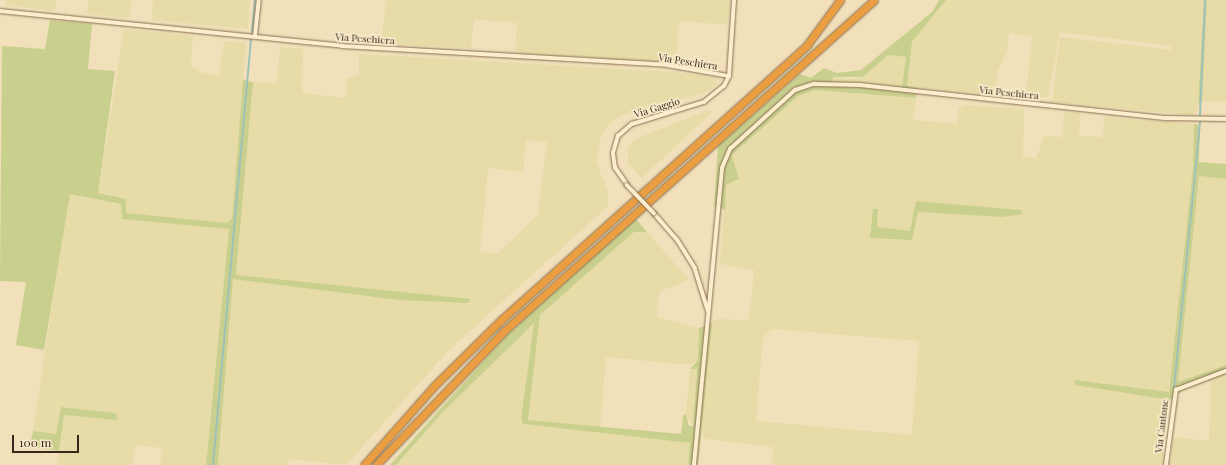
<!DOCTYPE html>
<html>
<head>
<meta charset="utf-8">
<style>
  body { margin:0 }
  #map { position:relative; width:1226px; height:465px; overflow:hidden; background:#f1e0ba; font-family:"Playfair Display",serif }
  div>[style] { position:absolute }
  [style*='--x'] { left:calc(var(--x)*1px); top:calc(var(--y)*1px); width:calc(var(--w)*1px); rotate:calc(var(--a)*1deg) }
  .farmland>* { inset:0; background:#e7dca7 }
  .green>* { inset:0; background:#c9d08e }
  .stream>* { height:1.5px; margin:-0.75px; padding:0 0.75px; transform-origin:0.75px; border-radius:0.75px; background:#9fc1b7 }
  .roads { filter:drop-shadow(0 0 1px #896f53) drop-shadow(0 0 1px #896f53) }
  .minor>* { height:3.5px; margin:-1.75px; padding:0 1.75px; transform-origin:1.75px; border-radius:1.75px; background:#fcedcd }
  .motorway>* { height:7px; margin:-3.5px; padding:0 3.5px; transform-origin:3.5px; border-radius:3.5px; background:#ea9e41 }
  .bridges { filter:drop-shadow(0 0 1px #896f53) drop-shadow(0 0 1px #896f53) }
  .minor-bridge>* { height:3.5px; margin:-1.75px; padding:0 1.75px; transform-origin:1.75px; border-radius:1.75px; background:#fcedcd }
  span { translate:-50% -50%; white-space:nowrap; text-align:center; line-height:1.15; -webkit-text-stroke:3.5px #f8eaca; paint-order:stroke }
  .street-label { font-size:10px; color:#372719 }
  .scale { position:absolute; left:12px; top:435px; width:67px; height:18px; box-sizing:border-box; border:2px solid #372719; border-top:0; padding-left:5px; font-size:12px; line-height:14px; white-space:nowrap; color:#372719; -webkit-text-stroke:3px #f8eaca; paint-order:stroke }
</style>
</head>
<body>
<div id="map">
  <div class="farmland">
    <div style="clip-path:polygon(6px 0,56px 0,55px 11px,6px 5px)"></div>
    <div style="clip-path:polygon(89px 0,132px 0,129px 18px,87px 14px)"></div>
    <div style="clip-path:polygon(153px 0,250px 0,248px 29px,152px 20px)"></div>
    <div style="clip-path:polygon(386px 0,730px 0,728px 25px,679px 21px,676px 63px,515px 53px,517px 23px,499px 21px,474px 20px,471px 48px,381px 44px)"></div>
    <div style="clip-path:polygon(946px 0,1204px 0,1197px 112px,1192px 115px,1052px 102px,1060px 37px,1172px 50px,1172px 46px,1060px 32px,1048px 97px,1026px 97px,1032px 36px,1009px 33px,1007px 51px,997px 73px,996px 96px,907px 86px,912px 42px)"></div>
    <div style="clip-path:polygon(1207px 0,1226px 0,1226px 101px,1202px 102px)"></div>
    <div style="clip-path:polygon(124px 29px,193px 36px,191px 66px,200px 72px,219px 76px,224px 41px,246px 43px,232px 219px,227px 223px,126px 213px,126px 199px,98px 193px)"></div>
    <div style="clip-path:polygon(evenodd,280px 47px,303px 49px,302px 93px,346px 98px,347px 79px,359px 74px,359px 54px,676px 72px,717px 78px,715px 86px,704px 93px,625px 114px,612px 121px,601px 137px,596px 161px,608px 192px,608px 206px,448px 351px,346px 465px,289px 459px,288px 465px,218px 465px,233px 279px,399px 300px,390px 292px,236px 275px,253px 82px,277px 83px,280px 47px,526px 140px,547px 142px,538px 214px,497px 254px,480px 252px,488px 168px,523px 172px,526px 140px)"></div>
    <div style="clip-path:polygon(888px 55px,906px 57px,902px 87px,832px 82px,832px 77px,857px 79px)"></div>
    <div style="clip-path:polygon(evenodd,816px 90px,916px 98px,913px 120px,957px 124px,959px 108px,965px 105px,1024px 109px,1023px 157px,1036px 158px,1044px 136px,1062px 137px,1064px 112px,1080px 113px,1079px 136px,1103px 137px,1104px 117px,1194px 124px,1193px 167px,1169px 392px,1076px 380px,1075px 385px,1170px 400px,1163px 465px,772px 465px,773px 447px,706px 439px,701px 434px,712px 323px,716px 319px,749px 320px,754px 270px,720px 264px,726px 185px,739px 179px,732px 156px,798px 96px,816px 90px,917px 201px,1001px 217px,918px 212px,912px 240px,870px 238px,878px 209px,877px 227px,910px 231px,917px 201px,816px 90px,773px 329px,919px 341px,912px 435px,756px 421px,763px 336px,773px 329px)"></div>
    <div style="clip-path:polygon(706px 111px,713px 111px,642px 178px,628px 164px,628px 148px,635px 139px)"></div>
    <div style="clip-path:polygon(1199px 176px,1226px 179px,1226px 365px,1178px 382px)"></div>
    <div style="clip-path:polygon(69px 194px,122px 204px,122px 219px,229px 228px,206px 465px,160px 465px,162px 448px,136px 445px,132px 465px,57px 465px,64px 415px,116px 420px,116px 413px,61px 407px,56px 434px,33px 431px)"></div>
    <div style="clip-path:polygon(634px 232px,647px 232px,689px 280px,661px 291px,658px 296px,657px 317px,699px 328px,698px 360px,691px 365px,606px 357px,600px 429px,528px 420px,540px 315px)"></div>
    <div style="clip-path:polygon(535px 322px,521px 419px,523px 424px,691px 443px,688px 465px,396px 465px,442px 413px)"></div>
    <div style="clip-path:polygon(690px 369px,697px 369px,693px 426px,686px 414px)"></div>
    <div style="clip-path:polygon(1226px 374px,1226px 465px,1170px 465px,1173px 437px,1209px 441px,1211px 379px)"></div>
  </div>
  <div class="green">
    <div style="clip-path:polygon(evenodd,939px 0,946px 0,912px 42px,907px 86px,917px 88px,916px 98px,816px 90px,798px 96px,732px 155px,739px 179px,726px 185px,725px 210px,714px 206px,718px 146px,800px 74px,811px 78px,824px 68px,837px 73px,861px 70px,932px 12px,939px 0,888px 55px,906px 57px,902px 87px,832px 82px,833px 77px,863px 77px,888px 55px)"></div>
    <div style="clip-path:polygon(1204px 0,1207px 0,1202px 102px,1198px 104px)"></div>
    <div style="clip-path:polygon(50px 20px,92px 24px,88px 69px,115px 71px,98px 193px,126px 199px,126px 213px,227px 223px,232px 219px,243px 80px,253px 82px,236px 275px,470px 299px,469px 303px,399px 300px,233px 279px,218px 465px,206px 465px,229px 229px,122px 219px,121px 204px,70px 194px,44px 350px,16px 345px,26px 282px,0 281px,2px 46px,45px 49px)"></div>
    <div style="clip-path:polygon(1194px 124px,1200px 125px,1199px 162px,1226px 164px,1226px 179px,1199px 176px,1178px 382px,1226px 365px,1226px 374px,1182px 391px,1170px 400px,1075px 385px,1075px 380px,1169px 392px,1193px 167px)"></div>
    <div style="clip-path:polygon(916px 201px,1021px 210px,1023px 214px,1001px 217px,918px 212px,912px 240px,870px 238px,873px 209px,878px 209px,877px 227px,910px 231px)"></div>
    <div style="clip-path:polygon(635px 218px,647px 232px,634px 232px,540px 315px,528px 420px,681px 434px,683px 416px,686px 414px,689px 426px,693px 426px,697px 369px,690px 369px,698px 360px,699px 328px,712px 323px,698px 465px,688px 465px,690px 443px,523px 424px,521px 419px,534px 323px,442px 413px,396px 465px,390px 465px,506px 336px)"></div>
    <div style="clip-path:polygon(61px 407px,116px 413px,117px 420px,64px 415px,59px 451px,30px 447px,33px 431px,56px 434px)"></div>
  </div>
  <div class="stream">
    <div style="--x:252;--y:32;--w:32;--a:-85"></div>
    <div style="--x:1200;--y:115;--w:115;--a:-87.5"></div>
    <div style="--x:1174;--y:388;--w:268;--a:-84.4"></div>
    <div style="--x:213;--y:465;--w:427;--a:-84.9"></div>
  </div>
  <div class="roads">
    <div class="minor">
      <div style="--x:0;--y:11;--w:344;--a:5.8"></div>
      <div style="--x:342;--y:46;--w:326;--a:3.3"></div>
      <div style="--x:667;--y:65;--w:63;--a:10.1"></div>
      <div style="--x:255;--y:36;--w:36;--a:-84"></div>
      <div style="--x:627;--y:185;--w:21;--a:-125"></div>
      <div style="--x:615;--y:168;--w:15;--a:-98"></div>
      <div style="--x:613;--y:153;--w:18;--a:-74"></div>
      <div style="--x:618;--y:136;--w:18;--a:-41"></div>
      <div style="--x:632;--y:124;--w:75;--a:-17"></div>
      <div style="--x:704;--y:102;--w:26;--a:-39"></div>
      <div style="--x:724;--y:86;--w:11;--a:-63"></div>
      <div style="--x:729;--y:76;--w:76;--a:-86.2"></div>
      <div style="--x:654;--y:213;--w:35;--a:49"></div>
      <div style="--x:677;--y:239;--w:34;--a:58"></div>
      <div style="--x:695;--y:268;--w:44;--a:72.8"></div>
      <div style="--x:694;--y:465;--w:298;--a:-84.6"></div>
      <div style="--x:722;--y:168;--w:21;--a:-67"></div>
      <div style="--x:730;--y:149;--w:88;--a:-42.2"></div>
      <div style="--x:795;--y:90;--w:20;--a:-18"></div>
      <div style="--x:814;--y:84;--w:46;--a:1.2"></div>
      <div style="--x:860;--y:85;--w:308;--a:6.2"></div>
      <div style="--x:1166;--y:118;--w:60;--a:1"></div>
      <div style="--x:1166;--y:465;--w:76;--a:-82.4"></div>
      <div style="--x:1176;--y:390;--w:53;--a:-20.8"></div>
    </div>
    <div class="motorway">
      <div style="--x:364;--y:465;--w:107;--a:-48.4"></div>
      <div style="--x:435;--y:385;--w:93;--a:-44.6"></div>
      <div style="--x:501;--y:320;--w:411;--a:-41.9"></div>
      <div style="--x:807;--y:45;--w:56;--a:-53.7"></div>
      <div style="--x:376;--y:465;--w:185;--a:-46.3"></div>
      <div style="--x:504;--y:331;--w:496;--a:-41.8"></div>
    </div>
  </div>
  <div class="bridges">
    <div class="minor-bridge">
      <div style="--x:627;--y:185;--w:39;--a:46"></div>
    </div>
  </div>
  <div class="street-label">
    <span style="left:365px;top:39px;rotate:4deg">Via Peschiera</span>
    <span style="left:688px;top:62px;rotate:9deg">Via Peschiera</span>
    <span style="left:1009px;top:93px;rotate:6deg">Via Peschiera</span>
    <span style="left:657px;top:108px;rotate:-17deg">Via Gaggio</span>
    <span style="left:1162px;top:426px;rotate:-83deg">Via Cantone</span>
  </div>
  <div class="scale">100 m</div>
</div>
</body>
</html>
